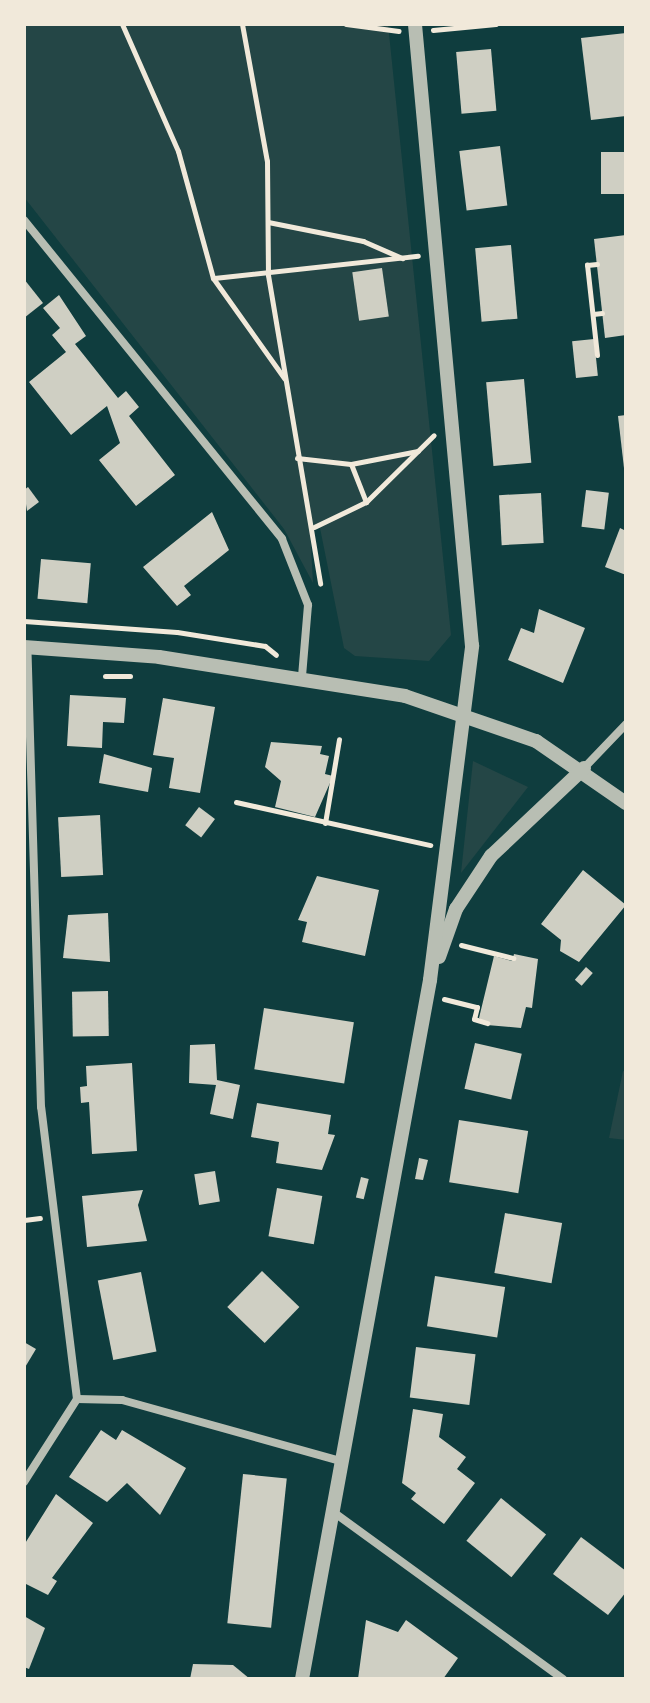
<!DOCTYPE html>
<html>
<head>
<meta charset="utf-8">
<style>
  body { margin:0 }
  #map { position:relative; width:650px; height:1703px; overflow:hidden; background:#0f3d3e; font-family:"DM Sans",sans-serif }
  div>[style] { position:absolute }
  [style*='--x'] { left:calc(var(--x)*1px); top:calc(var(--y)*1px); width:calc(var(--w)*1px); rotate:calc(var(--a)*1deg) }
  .green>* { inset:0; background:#244646 }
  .building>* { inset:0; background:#cfcfc3; transform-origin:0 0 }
  .path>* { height:5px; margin:-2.5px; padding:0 2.5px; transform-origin:2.5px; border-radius:2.5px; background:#f1e9da }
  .minor>* { height:8px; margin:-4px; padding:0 4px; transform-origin:4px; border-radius:4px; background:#b8beb3 }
  .tertiary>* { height:14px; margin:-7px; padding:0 7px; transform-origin:7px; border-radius:7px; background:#b8beb3 }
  span { translate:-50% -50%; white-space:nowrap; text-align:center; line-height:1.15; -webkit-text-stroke:6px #f1e9da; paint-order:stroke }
  .frame { position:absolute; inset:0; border:26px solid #f1e9da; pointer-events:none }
</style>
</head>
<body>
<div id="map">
  <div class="green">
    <div style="clip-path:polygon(24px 24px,388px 24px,451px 635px,429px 661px,355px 656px,344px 648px,320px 528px,310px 528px,313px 583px,284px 529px,24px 197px)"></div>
    <div style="clip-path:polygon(473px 761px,528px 787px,461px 873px)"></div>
    <div style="clip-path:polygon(623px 1071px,626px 1072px,626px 1140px,609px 1138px)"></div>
  </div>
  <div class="building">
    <div style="clip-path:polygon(626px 33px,626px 116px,591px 120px,581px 38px)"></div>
    <div style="left:491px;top:49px;width:62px;height:35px;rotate:85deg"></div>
    <div style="left:500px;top:146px;width:60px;height:41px;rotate:83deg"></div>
    <div style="left:626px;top:152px;width:42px;height:25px;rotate:90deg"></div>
    <div style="clip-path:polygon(626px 235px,626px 335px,605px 338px,594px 239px)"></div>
    <div style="left:511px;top:245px;width:74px;height:36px;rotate:85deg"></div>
    <div style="left:382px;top:268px;width:49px;height:30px;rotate:82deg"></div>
    <div style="clip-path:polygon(24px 279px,43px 303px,24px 318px)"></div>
    <div style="clip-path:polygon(59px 295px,86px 336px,75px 344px,118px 398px,126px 391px,139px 407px,129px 416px,175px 475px,136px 506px,99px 460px,120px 443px,107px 406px,71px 435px,29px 382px,66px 352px,52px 335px,60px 328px,43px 308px)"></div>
    <div style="left:594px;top:339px;width:37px;height:22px;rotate:84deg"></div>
    <div style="left:524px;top:379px;width:84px;height:38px;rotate:85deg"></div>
    <div style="clip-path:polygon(626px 415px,626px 468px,624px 468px,618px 416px)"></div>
    <div style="clip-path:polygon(28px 487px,39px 502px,27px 511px,24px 490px)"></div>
    <div style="left:586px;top:490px;width:23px;height:37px;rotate:7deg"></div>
    <div style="left:541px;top:493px;width:50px;height:42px;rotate:87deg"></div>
    <div style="clip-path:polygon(212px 512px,229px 550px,184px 586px,191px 595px,177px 606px,143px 567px)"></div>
    <div style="clip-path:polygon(620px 528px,626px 531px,626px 575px,605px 567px)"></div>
    <div style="left:41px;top:559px;width:50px;height:40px;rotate:5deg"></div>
    <div style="clip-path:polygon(539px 609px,585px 628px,563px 683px,508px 660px,521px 628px,534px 633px)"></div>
    <div style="clip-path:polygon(70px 695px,126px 698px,124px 723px,103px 722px,102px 748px,67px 746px)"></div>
    <div style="clip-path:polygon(163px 698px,215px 707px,200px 793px,169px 788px,174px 758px,153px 755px)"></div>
    <div style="clip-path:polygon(271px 742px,322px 746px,320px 754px,329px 756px,325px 774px,333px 776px,315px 817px,275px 807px,281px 781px,265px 767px)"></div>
    <div style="clip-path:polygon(104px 754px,152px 768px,148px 792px,99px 783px)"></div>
    <div style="left:199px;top:807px;width:20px;height:23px;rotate:37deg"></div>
    <div style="left:100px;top:815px;width:60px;height:42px;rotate:87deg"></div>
    <div style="clip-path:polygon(583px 870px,626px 905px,579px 962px,560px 951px,561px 940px,541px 924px)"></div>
    <div style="clip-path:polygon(317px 876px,379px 890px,365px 956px,302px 942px,307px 922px,298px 920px)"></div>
    <div style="clip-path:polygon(108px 913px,110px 962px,63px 958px,68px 915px)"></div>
    <div style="clip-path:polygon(514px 954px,538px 959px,532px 1008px,526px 1007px,521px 1028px,487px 1025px,479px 1018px,494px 956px,512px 961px)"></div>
    <div style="left:586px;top:967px;width:9px;height:17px;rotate:41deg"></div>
    <div style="left:108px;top:991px;width:45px;height:36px;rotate:89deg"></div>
    <div style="left:264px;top:1008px;width:91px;height:62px;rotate:9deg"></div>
    <div style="left:475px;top:1043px;width:48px;height:47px;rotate:13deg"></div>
    <div style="clip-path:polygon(215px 1044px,217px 1080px,240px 1085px,233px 1119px,210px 1114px,216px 1085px,189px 1083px,190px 1045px)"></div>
    <div style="clip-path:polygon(132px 1063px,137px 1151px,92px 1154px,89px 1102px,81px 1103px,80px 1087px,87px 1086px,86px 1066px)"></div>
    <div style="clip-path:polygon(257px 1103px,331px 1115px,328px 1134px,335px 1135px,322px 1170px,276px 1163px,279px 1142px,251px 1137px)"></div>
    <div style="left:459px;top:1120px;width:70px;height:63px;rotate:9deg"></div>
    <div style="clip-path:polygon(419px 1158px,428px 1160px,423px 1180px,415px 1179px)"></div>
    <div style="left:215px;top:1171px;width:31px;height:21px;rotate:81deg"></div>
    <div style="left:361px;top:1177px;width:8px;height:21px;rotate:14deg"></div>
    <div style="left:277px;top:1188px;width:46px;height:49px;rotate:10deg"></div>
    <div style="clip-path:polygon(143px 1190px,138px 1205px,147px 1241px,87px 1247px,82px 1196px)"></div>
    <div style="left:505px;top:1213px;width:58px;height:61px;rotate:10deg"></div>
    <div style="left:262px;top:1271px;width:52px;height:50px;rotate:44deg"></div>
    <div style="left:141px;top:1272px;width:81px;height:44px;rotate:79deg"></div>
    <div style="left:435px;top:1276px;width:71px;height:51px;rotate:9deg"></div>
    <div style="clip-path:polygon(24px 1342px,36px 1349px,24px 1369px)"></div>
    <div style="left:416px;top:1347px;width:60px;height:51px;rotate:7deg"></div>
    <div style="clip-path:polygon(413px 1409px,443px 1414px,439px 1437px,466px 1457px,457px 1469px,475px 1483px,444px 1524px,411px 1499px,416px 1493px,402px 1483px)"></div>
    <div style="clip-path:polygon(101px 1430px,116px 1440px,122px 1430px,186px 1468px,160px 1515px,127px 1483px,107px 1502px,69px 1477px)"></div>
    <div style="left:243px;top:1474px;width:44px;height:150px;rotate:6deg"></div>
    <div style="clip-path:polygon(56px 1494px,93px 1523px,52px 1578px,57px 1581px,48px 1595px,24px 1583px,24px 1545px)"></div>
    <div style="left:501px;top:1498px;width:58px;height:55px;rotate:39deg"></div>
    <div style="clip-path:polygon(581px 1537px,626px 1571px,626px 1592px,608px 1615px,553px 1574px)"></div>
    <div style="clip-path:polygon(24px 1616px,45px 1628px,29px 1669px,24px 1667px)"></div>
    <div style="clip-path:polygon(366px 1620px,398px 1632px,406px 1620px,458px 1658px,443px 1679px,358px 1679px)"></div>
    <div style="clip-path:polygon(193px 1664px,233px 1665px,250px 1679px,190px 1679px)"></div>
  </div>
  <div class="path">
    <div style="--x:122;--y:24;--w:139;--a:66.2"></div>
    <div style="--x:178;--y:151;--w:132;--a:74.6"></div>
    <div style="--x:213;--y:278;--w:123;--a:54.6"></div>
    <div style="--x:242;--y:24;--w:139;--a:79.7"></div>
    <div style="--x:267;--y:161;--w:114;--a:89.5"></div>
    <div style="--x:268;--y:275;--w:313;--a:80.4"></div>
    <div style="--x:346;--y:24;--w:53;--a:7.5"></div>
    <div style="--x:433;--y:30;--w:63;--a:-5.4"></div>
    <div style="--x:268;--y:222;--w:97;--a:11.3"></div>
    <div style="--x:363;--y:241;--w:43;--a:23.6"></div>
    <div style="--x:214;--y:278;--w:205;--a:-6.2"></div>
    <div style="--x:593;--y:314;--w:9;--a:-6"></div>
    <div style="--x:597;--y:355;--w:91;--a:-96.3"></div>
    <div style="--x:587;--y:265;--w:10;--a:-6"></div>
    <div style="--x:297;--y:458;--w:54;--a:6.3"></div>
    <div style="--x:351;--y:464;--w:68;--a:-11"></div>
    <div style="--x:351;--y:464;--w:41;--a:68.5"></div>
    <div style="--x:314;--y:527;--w:58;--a:-25.7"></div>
    <div style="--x:366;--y:502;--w:95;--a:-44.6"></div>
    <div style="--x:24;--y:621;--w:153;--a:4.1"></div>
    <div style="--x:177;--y:632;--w:89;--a:9"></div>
    <div style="--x:265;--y:646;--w:14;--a:39"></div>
    <div style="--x:105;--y:676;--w:25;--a:0"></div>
    <div style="--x:236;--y:802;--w:199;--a:12.5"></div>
    <div style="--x:325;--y:823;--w:85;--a:-80.5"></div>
    <div style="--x:461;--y:945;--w:54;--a:14"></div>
    <div style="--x:444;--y:999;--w:34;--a:14"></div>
    <div style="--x:477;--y:1007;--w:12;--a:104"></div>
    <div style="--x:474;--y:1019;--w:14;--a:17"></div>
    <div style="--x:24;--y:1220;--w:16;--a:-7"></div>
  </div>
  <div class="minor">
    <div style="--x:24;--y:220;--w:410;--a:51"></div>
    <div style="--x:282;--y:539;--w:71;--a:68.5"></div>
    <div style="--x:308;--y:605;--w:71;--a:94.8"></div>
    <div style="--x:584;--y:768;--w:61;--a:-46.3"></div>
    <div style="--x:77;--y:1399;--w:45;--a:1.3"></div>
    <div style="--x:122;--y:1400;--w:230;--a:15.6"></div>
    <div style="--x:24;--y:1482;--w:98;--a:-57.4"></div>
    <div style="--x:77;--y:1399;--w:294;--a:-97"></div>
    <div style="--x:41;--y:1107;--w:460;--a:-91.7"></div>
    <div style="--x:336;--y:1514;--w:281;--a:36"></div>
  </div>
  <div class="tertiary">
    <div style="--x:24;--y:647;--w:135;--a:4.2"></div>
    <div style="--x:159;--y:657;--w:249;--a:9"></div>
    <div style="--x:405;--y:696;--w:139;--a:19"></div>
    <div style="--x:536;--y:741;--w:109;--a:34.6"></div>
    <div style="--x:439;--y:957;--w:51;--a:-70.5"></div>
    <div style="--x:456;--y:909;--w:64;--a:-56.6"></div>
    <div style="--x:491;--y:856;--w:128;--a:-43.4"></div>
    <div style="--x:302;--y:1679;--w:711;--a:-79.62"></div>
    <div style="--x:430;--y:980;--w:337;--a:-82.8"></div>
    <div style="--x:472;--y:646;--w:625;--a:-95.24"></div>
  </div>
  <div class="frame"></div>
</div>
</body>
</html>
